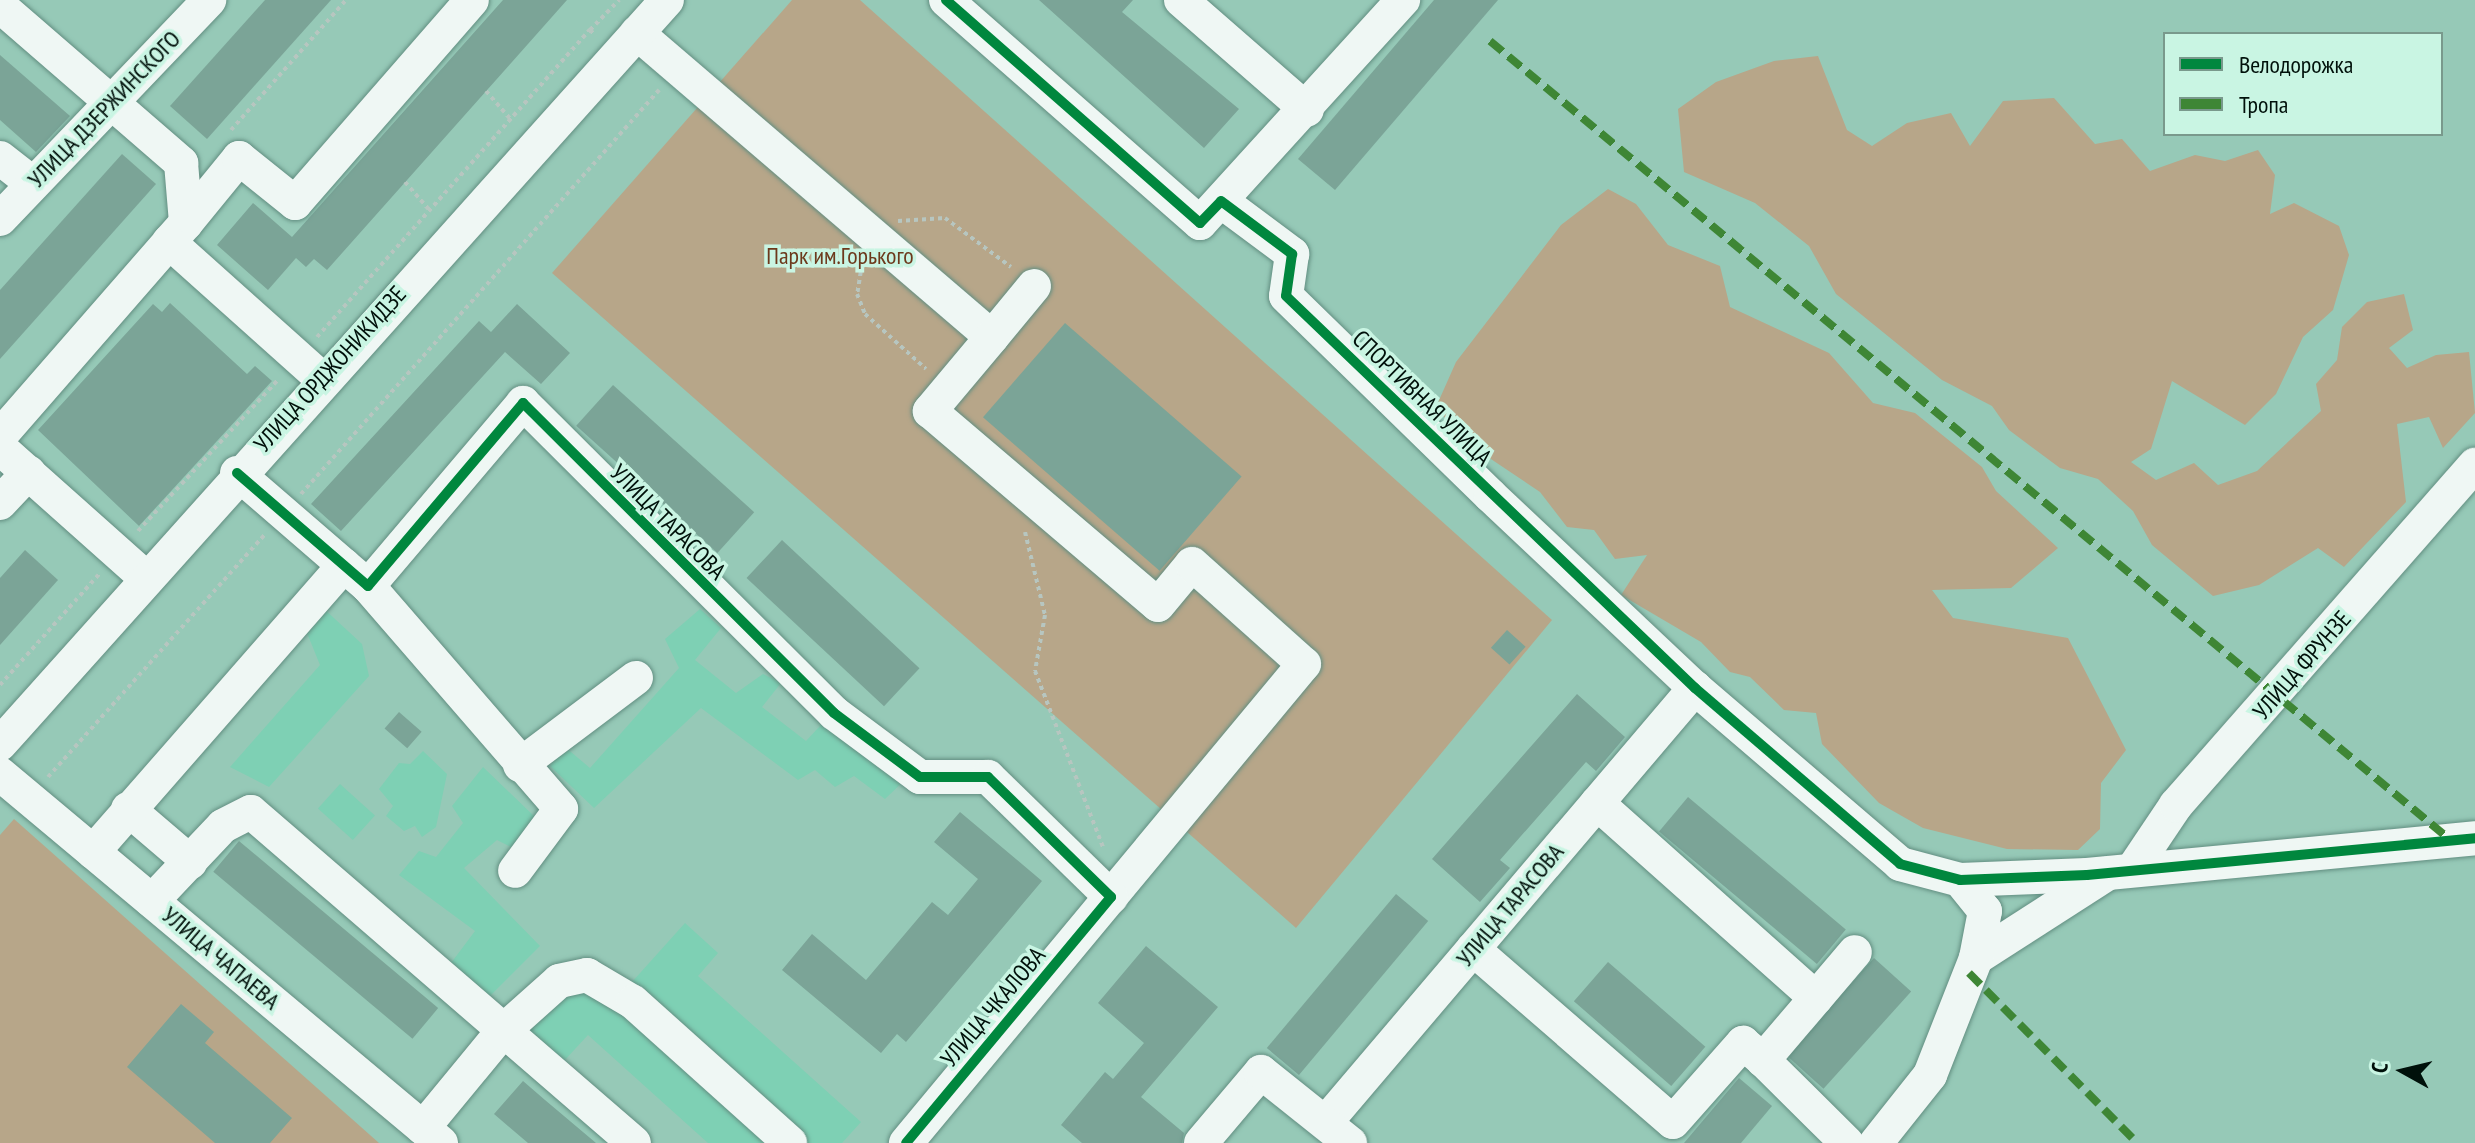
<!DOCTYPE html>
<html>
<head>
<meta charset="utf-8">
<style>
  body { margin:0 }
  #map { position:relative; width:2475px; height:1143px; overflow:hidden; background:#96c9b7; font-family:"PT Sans Narrow",sans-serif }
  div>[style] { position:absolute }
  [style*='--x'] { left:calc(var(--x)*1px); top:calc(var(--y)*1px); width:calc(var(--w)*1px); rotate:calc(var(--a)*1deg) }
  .built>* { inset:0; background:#7ed0b4; transform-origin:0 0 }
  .green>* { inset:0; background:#b7a689 }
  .building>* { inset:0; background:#7ba497; transform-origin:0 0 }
  .path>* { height:4px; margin-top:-2px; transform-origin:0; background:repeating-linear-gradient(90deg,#b7c6c0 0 4px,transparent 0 8px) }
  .roads { filter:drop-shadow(0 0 2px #628e81) drop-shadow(0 0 2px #628e81) }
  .minor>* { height:34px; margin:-17px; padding:0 17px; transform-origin:17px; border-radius:17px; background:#eff7f4 }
  .quiet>* { height:8px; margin-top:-4px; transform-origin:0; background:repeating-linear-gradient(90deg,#3e8635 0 16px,transparent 0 24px) }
  .cycleway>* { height:10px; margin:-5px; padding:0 5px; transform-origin:5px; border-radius:5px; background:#00873e }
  span { translate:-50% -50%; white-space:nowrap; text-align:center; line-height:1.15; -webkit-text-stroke:7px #c9f5e3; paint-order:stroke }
  .street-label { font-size:24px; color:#00100a }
  .park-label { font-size:24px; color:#6c391c }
  .legend { position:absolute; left:2163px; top:32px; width:280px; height:104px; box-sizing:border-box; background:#c9f5e3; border:2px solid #79998c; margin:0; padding:10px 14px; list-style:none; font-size:24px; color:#00100a }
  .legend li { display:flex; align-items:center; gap:16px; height:40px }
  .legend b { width:40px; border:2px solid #79998c }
  .north { position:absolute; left:2363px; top:1031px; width:80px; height:80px; -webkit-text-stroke:6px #c9f5e3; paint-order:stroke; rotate:278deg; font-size:22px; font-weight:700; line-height:32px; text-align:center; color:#00100a }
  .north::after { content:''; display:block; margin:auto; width:28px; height:36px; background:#00100a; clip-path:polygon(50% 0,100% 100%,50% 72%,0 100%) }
</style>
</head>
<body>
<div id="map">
  <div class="built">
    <div style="clip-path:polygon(322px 607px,362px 644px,369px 676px,269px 787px,230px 767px,320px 665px,305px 628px)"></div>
    <div style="clip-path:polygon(700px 609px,721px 628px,695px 660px,736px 693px,763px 674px,781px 683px,762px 707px,806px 741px,833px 712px,907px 778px,885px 799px,854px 776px,835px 787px,815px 770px,798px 780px,701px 708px,594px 808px,550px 766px,565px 747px,590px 768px,679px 668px,665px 639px)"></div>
    <div style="clip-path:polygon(423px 751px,447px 774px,436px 827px,422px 837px,415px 826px,404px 831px,386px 816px,393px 806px,379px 789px,399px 763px,410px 764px)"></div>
    <div style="clip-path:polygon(483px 767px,536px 818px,513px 848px,497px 840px,464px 868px,540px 946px,484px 1002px,448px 967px,475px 931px,399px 875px,419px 851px,436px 857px,463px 823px,452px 806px)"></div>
    <div style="left:340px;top:784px;width:47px;height:33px;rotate:42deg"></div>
    <div style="clip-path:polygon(685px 923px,718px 953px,698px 976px,861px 1122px,842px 1143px,708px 1143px,588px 1035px,563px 1062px,528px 1032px,590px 963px,623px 992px)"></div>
  </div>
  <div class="green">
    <div style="clip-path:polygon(792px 0,860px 0,1552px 620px,1296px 928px,552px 273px)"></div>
    <div style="clip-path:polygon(1818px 56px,1847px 130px,1872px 146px,1907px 123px,1951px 113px,1970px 146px,2003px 101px,2054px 98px,2095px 144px,2122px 139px,2150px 171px,2195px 155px,2225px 161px,2258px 150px,2275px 175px,2270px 214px,2294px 203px,2339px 226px,2349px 255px,2333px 310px,2303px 337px,2276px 394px,2245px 425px,2172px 381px,2151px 449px,2131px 462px,2156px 480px,2194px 463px,2218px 485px,2257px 471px,2321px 411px,2316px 384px,2337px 360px,2342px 327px,2367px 302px,2404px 294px,2413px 330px,2389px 348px,2407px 368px,2436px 355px,2469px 352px,2475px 413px,2443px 448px,2429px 417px,2397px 424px,2406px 502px,2344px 567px,2318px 548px,2259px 585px,2213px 596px,2152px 545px,2133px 511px,2098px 479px,2060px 468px,2009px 430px,1992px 406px,1942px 380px,1836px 294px,1809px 246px,1755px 203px,1684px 172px,1678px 109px,1716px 82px,1774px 61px)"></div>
    <div style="clip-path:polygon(1608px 189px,1636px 204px,1668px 245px,1720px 266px,1730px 307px,1829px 353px,1873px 403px,1915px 413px,1982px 467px,1996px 491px,2058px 548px,2011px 588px,1932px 590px,1953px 618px,2068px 638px,2126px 750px,2101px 783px,2100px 829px,2078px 850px,2007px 849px,1923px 828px,1879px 803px,1822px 744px,1816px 713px,1784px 710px,1750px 677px,1730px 672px,1701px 642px,1621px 595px,1647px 555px,1615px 559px,1594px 530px,1567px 527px,1540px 492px,1464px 441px,1436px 407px,1456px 362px,1561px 225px)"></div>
    <div style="clip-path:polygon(14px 819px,379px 1143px,0 1143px,0 835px)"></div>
  </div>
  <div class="building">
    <div style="clip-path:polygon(265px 0,331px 0,207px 139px,170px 106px)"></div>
    <div style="clip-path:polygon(503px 0,567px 0,327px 270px,314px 259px,306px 267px,296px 258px,268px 290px,217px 245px,253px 203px,292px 237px)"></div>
    <div style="clip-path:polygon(1039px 0,1133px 0,1122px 12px,1239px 109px,1204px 148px)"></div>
    <div style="clip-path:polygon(1434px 0,1498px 0,1335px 190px,1298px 159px)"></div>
    <div style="clip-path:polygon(0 55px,70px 116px,36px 152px,0 120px)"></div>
    <div style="clip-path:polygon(122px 154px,156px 184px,0 359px,0 290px)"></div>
    <div style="clip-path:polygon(170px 303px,247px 374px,255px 366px,272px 381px,139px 526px,38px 430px,153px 304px,162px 312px)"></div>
    <div style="clip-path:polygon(517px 304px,570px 353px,541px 384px,505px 352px,341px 531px,311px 504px,479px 321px,491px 332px)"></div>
    <div style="left:1065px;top:323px;width:234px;height:125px;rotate:41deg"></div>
    <div style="left:613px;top:385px;width:190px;height:55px;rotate:42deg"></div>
    <div style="left:782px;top:540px;width:188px;height:52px;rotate:43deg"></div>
    <div style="clip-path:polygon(25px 550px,58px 580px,0 645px,0 578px)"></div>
    <div style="left:1507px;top:630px;width:25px;height:24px;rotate:42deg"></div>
    <div style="clip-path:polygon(1577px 694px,1625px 737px,1596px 771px,1586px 762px,1500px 860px,1510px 868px,1480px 902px,1432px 859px)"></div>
    <div style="left:399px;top:712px;width:30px;height:22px;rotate:41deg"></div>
    <div style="left:1688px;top:797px;width:206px;height:45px;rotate:40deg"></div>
    <div style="clip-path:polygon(960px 812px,1042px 881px,906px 1042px,897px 1034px,881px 1053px,782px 970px,812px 934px,866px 980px,932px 902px,948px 915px,978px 879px,934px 842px)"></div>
    <div style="left:239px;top:841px;width:260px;height:40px;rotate:40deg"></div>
    <div style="left:1396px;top:894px;width:42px;height:201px;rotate:40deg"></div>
    <div style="clip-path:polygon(1146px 946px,1218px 1007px,1141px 1097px,1184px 1133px,1182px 1143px,1082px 1143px,1061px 1125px,1105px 1072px,1113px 1079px,1144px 1043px,1098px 1003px)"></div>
    <div style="left:1874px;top:958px;width:50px;height:131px;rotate:42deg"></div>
    <div style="left:1608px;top:962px;width:129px;height:52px;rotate:41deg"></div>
    <div style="clip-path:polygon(181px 1004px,214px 1032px,205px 1043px,292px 1118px,270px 1143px,215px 1143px,127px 1067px)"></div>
    <div style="clip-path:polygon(1739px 1078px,1772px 1106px,1741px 1143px,1684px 1143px)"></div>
    <div style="clip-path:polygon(523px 1081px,545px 1100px,596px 1143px,528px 1143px,494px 1114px)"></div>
  </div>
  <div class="path">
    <div style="--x:590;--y:30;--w:42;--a:-46"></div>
    <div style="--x:486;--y:91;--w:37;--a:49"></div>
    <div style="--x:231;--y:130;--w:174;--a:-48.5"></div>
    <div style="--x:405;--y:182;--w:38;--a:49"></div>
    <div style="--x:898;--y:221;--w:47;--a:-3.7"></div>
    <div style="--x:945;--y:218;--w:82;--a:36.6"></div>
    <div style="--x:862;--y:264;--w:30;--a:99"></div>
    <div style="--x:857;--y:294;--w:22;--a:68"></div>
    <div style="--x:865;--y:314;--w:82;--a:42"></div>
    <div style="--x:317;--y:337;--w:411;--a:-48.4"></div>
    <div style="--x:590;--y:30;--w:8;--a:45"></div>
    <div style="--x:301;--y:494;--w:540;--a:-48.45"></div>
    <div style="--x:138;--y:531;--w:207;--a:-47.2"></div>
    <div style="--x:1025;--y:532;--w:85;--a:76.5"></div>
    <div style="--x:1045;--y:615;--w:57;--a:100.1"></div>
    <div style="--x:1035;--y:671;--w:189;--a:68.9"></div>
    <div style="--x:0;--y:685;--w:150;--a:-48.2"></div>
    <div style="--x:48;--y:777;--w:327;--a:-48.2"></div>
  </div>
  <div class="roads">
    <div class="minor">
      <div style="--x:946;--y:0;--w:338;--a:41.3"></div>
      <div style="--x:1200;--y:223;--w:302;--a:-47.7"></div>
      <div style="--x:1181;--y:0;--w:167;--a:41.1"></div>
      <div style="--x:0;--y:6;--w:240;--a:40.9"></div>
      <div style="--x:181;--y:163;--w:60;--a:85.2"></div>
      <div style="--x:186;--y:223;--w:25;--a:132"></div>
      <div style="--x:169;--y:242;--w:204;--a:41.8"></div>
      <div style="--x:637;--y:33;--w:467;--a:40.6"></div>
      <div style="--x:992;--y:337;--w:97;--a:130"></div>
      <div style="--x:930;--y:411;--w:299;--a:40.4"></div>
      <div style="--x:1158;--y:605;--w:53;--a:-50.3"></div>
      <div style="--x:1192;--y:564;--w:150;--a:41.8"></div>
      <div style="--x:1304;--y:664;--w:623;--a:129.72"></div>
      <div style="--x:0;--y:158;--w:41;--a:38"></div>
      <div style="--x:1221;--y:201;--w:89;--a:36.7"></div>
      <div style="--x:1292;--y:254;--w:42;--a:98.1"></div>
      <div style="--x:1286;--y:296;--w:286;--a:44.3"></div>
      <div style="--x:1491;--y:496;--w:280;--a:43.3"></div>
      <div style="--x:1695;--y:688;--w:270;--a:40.6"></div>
      <div style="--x:1900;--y:864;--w:62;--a:14.9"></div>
      <div style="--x:1960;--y:880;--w:127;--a:-2.3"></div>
      <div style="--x:2087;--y:875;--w:390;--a:-5.4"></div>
      <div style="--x:0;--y:219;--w:303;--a:-46.3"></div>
      <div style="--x:186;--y:223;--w:84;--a:-50.8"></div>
      <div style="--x:239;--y:158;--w:72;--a:38.8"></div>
      <div style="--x:295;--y:203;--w:269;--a:-48.9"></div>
      <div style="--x:992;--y:337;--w:66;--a:-50.5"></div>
      <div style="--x:0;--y:436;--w:257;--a:-48.9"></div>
      <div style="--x:0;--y:448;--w:197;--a:41.7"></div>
      <div style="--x:237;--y:473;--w:173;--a:40.8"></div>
      <div style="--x:368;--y:586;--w:240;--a:-49.7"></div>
      <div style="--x:523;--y:403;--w:439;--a:44.9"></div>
      <div style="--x:834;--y:713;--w:107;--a:36.7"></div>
      <div style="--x:920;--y:777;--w:68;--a:0"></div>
      <div style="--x:988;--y:777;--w:172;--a:44.3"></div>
      <div style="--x:0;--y:503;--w:42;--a:-46.9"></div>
      <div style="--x:368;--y:586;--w:295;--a:49.1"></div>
      <div style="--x:561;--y:809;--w:77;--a:126.6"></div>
      <div style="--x:0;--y:744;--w:999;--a:-48.12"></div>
      <div style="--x:520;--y:765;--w:145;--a:-36.9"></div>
      <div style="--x:0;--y:774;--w:575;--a:39.92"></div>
      <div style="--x:1597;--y:803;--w:293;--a:41.7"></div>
      <div style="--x:1816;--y:998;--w:60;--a:-49.7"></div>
      <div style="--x:128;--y:809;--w:82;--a:40.5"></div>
      <div style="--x:93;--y:852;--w:381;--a:-48.8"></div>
      <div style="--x:2133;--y:869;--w:77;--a:-56.1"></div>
      <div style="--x:2176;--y:805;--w:453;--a:-48.7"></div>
      <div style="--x:152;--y:901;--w:103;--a:-46.6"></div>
      <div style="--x:223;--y:826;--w:31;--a:-27"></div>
      <div style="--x:251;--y:812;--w:506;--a:40.83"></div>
      <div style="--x:1473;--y:949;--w:264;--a:40.9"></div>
      <div style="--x:1673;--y:1122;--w:106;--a:-48.5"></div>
      <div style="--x:1743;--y:1043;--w:26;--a:40"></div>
      <div style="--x:1976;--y:958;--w:156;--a:-32.7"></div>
      <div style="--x:1816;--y:998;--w:82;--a:130.5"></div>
      <div style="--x:1763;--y:1060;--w:118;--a:44.7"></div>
      <div style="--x:1326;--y:1122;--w:570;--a:-49.63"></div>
      <div style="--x:423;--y:1128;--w:124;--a:-50.5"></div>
      <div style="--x:502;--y:1032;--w:76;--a:-41.8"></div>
      <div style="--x:559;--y:981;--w:29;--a:-12"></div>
      <div style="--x:587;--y:975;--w:53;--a:30.4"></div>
      <div style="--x:633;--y:1002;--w:211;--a:41.9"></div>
      <div style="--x:1201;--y:1143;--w:93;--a:-49.8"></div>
      <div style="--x:1261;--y:1072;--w:114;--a:38.6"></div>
      <div style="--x:1876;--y:1143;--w:87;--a:-51.5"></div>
      <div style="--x:1930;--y:1075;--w:126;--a:-68.5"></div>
      <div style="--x:1976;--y:958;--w:48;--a:-79.2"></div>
      <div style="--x:1985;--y:911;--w:40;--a:-129"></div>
    </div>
  </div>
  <div class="quiet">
    <div style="--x:1490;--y:41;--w:1248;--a:39.76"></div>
    <div style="--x:1969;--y:973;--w:239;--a:45.3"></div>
  </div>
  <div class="cycleway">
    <div style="--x:946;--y:0;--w:338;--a:41.3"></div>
    <div style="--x:1200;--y:223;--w:30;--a:-46"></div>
    <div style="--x:1221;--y:201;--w:89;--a:36.7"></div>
    <div style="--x:1292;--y:254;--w:42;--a:98.1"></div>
    <div style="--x:1286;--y:296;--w:567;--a:43.78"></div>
    <div style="--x:1695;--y:688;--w:270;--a:40.6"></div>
    <div style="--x:1900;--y:864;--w:62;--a:14.9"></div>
    <div style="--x:1960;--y:880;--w:127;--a:-2.3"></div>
    <div style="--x:2087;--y:875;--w:390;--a:-5.4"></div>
    <div style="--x:237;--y:473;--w:173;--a:40.8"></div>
    <div style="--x:368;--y:586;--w:240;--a:-49.7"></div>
    <div style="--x:523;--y:403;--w:439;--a:44.9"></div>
    <div style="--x:834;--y:713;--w:107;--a:36.7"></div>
    <div style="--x:920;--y:777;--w:68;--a:0"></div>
    <div style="--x:988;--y:777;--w:172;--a:44.3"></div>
    <div style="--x:1111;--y:897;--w:320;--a:129.8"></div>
  </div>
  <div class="street-label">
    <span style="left:104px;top:109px;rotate:-46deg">УЛИЦА ДЗЕРЖИНСКОГО</span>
    <span style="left:330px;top:369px;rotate:-48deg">УЛИЦА ОРДЖОНИКИДЗЕ</span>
    <span style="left:1422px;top:398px;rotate:44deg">СПОРТИВНАЯ УЛИЦА</span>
    <span style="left:668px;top:522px;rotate:45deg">УЛИЦА ТАРАСОВА</span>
    <span style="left:2302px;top:665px;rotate:-49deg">УЛИЦА ФРУНЗЕ</span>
    <span style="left:1510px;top:905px;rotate:-50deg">УЛИЦА ТАРАСОВА</span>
    <span style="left:221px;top:958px;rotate:40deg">УЛИЦА ЧАПАЕВА</span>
    <span style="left:993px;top:1007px;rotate:-50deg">УЛИЦА ЧКАЛОВА</span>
  </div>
  <div class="park-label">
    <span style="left:840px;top:256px">Парк им.Горького</span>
  </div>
  <ul class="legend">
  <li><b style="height:10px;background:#00873e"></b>Велодорожка</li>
  <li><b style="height:10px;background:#3e8635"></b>Тропа</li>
  </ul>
  <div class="north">С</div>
</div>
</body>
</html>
